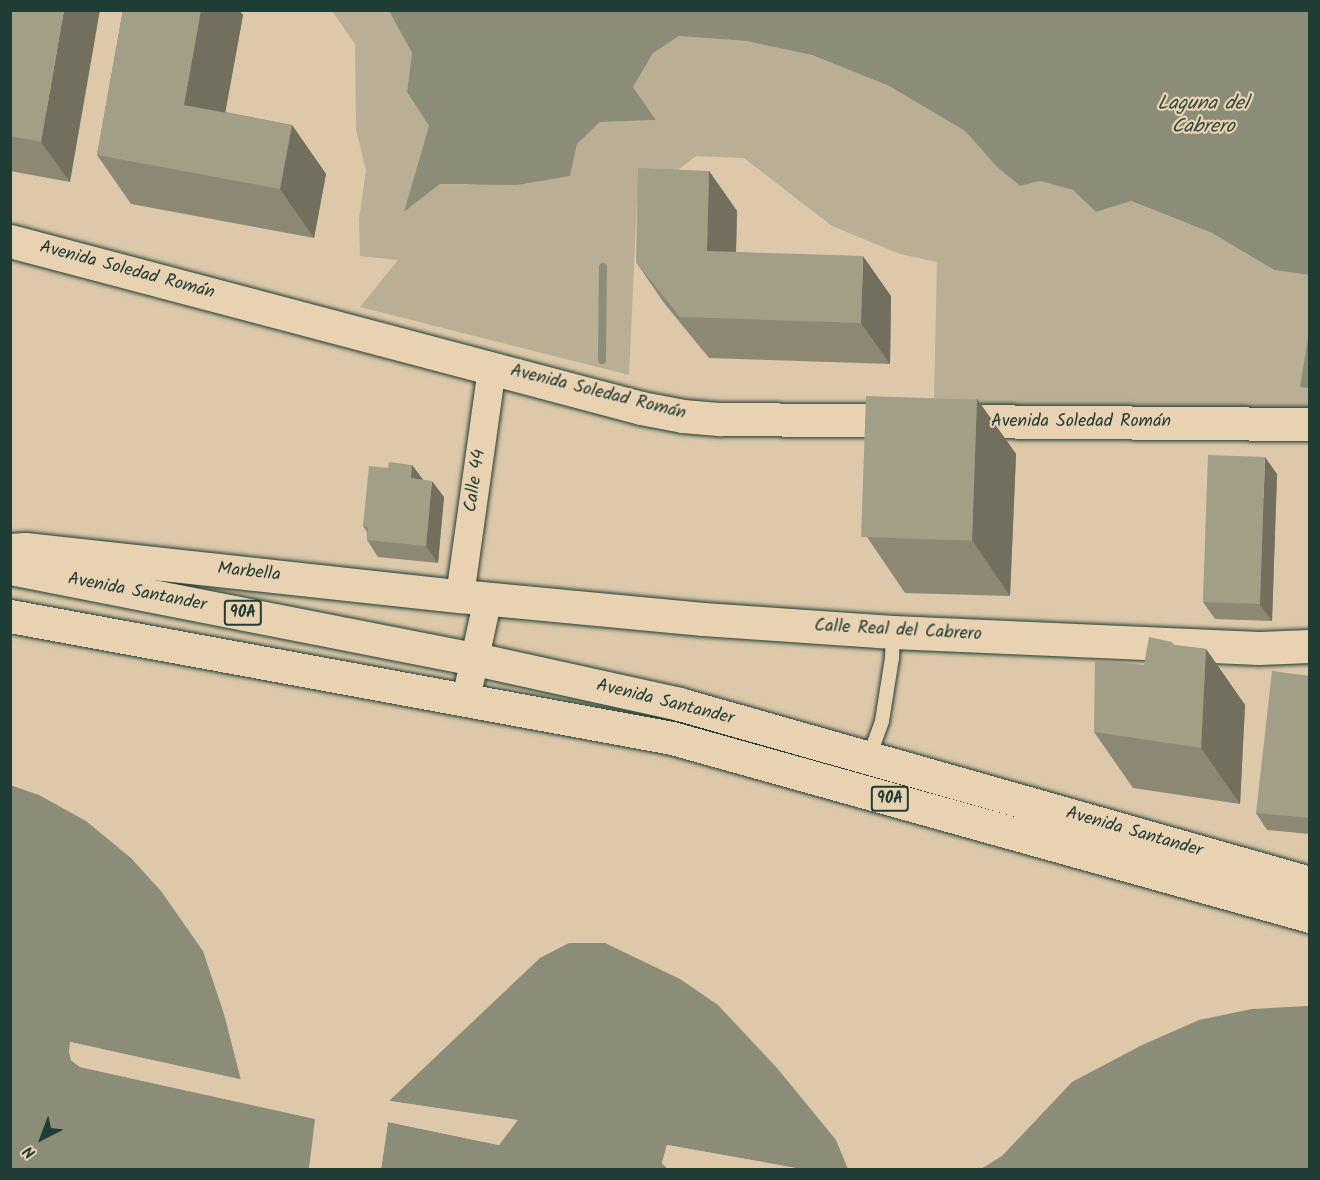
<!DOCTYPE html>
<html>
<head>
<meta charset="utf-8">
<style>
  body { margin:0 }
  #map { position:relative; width:1320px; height:1180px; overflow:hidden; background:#ddc9aa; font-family:Kalam,sans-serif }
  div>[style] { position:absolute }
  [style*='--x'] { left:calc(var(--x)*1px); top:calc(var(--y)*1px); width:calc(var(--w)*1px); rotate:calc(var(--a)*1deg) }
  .green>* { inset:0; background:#baaf94 }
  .water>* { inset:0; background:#8c8d78 }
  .pier>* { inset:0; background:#ddc9aa }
  .stream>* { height:8px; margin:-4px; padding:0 4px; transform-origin:4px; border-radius:4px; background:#8c8d78 }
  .roads { filter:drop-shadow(0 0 2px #1f3d34) drop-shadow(0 0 2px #1f3d34) }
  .lane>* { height:14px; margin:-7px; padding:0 7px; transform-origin:7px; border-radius:7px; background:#e9d2b2 }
  .street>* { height:28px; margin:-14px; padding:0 14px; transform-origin:14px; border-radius:14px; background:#e9d2b2 }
  .secondary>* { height:33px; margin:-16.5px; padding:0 16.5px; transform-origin:16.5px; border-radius:16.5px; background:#e9d2b2 }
  .highway>* { height:33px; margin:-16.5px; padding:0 16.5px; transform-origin:16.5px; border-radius:16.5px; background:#e9d2b2 }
  .wall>* { inset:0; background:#8c8873 }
  .shaded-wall>* { inset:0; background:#726f5e }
  .building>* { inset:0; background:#a39e86; transform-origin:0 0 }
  span { translate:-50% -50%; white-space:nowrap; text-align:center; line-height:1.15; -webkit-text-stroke:4.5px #e9d2b2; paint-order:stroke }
  .shield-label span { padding:2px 4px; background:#e9d2b2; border:2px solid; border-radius:4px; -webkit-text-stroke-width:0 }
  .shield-label { font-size:16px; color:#1f3d34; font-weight:700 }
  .street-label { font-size:18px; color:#1f3d34 }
  .water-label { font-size:20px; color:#2f493e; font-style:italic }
  .frame { position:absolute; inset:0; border:12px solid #1f3d34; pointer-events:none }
  .north { position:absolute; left:12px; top:1108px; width:60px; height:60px; -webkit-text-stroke:4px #e9d2b2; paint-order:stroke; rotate:222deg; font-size:16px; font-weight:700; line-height:24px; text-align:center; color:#1f3d34 }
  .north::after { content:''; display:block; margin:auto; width:21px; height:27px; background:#1f3d34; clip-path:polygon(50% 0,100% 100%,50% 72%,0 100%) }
</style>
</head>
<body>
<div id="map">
  <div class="green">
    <div style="clip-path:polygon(332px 11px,389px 11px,412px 53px,407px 92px,429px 126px,405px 211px,440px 184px,465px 185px,570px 176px,577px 144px,600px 122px,656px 120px,633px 87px,653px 52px,679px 36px,746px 41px,812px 55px,889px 86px,965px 131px,998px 168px,1020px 186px,1040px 181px,1073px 190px,1096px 212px,1130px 201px,1212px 233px,1274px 270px,1309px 275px,1309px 332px,1301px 386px,1309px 388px,1309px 412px,981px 405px,934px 398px,937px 262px,900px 254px,832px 226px,744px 158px,696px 156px,637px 202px,629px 375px,360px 307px,398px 260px,360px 256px,359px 219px,366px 170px,356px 130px,355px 44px)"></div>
  </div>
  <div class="water">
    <div style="clip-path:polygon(389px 11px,1309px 11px,1309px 275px,1274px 270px,1212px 233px,1131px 201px,1096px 212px,1073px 190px,1040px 181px,1020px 186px,998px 168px,965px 131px,889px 86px,812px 55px,746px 41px,679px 36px,653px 53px,633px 87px,656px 120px,600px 122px,577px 144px,570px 176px,517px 185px,440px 184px,404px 212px,429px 126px,407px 92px,412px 53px)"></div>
    <div style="clip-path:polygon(1309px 332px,1310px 388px,1309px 388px,1300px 387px)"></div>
    <div style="clip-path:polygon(10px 785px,39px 795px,86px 821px,131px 858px,161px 891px,203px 951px,224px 1014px,241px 1080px,70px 1042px,69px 1052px,71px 1060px,80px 1067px,316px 1119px,309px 1169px,11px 1169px)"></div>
    <div style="clip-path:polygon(569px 943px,605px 943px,680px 979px,718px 1005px,777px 1068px,836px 1140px,848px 1169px,801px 1169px,667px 1145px,662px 1163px,668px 1169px,381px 1170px,388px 1122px,499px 1145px,517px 1120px,389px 1101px,540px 958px)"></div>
    <div style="clip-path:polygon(1307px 1006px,1310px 1008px,1309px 1169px,981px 1169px,1002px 1156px,1072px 1082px,1142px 1045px,1199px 1020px,1252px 1009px)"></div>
  </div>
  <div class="pier">
    <div style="clip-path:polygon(70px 1042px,244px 1080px,240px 1083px,72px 1045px,74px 1059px,81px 1064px,317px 1117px,312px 1170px,309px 1169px,315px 1119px,80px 1067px,71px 1060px)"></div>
    <div style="clip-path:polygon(390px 1096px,390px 1101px,518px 1120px,499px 1145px,388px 1122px,381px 1169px,378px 1170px,387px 1119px,498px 1142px,512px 1123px,388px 1103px,386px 1100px)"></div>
    <div style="clip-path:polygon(667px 1145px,801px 1169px,785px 1170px,669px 1149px,666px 1162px,671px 1169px,668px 1169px,662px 1163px)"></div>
  </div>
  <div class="stream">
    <div style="--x:602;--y:360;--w:93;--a:-89.4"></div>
  </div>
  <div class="roads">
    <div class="lane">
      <div style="--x:869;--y:757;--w:38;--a:-70"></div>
      <div style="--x:882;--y:721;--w:64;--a:-81"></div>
      <div style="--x:892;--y:658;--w:26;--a:-88"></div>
    </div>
    <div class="street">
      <div style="--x:460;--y:596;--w:231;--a:-82"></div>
      <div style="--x:466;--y:699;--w:103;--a:-77.7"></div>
    </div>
    <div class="secondary">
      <div style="--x:10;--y:241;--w:653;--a:14.82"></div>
      <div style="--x:641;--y:408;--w:43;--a:10.8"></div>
      <div style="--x:683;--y:416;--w:38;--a:5"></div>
      <div style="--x:721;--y:419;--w:589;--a:0.49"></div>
      <div style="--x:10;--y:550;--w:15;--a:-4"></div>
      <div style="--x:25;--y:549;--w:438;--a:6.2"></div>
      <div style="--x:460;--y:596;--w:244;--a:5.4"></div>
      <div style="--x:703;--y:619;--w:190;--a:3.9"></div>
      <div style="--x:893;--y:632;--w:366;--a:2.5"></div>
      <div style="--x:1259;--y:648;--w:51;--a:-2.2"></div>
    </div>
    <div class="highway">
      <div style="--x:10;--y:568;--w:474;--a:11.1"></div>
      <div style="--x:475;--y:659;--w:209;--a:12.4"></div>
      <div style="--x:679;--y:704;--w:656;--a:15.84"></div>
      <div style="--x:10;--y:616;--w:673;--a:10.44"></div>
      <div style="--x:672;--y:738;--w:662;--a:15.59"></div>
    </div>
  </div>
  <div class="wall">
    <div style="clip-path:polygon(10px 10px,70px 182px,10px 171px)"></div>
    <div style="clip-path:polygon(123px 10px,239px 10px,243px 15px,225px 112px,292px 125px,326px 174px,314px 238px,131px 204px,97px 155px)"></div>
    <div style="clip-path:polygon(709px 171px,737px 211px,736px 252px,891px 296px,890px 364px,709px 358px,664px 303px,636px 262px)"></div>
    <div style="clip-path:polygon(977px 399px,1016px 454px,1010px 596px,905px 593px,867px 537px)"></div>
    <div style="clip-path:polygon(412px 465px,423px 480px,444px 497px,438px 563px,378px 557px,367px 540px,367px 532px,363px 526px,388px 468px)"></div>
    <div style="clip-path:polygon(1277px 474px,1272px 621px,1215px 619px,1203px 602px)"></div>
    <div style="clip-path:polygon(1174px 645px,1206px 649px,1245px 705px,1240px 804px,1133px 788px,1094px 732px,1144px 665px)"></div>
    <div style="clip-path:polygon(1310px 676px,1310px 834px,1267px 830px,1256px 813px)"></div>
  </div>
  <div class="shaded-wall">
    <div style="clip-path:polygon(64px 10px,100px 10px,70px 182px,41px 142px)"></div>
    <div style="clip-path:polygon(201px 10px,239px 10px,243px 15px,218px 153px,184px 105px)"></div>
    <div style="clip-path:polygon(292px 125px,326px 174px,314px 238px,280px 189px)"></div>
    <div style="clip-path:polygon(709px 171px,737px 211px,735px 291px,707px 251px)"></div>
    <div style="clip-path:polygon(863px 256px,891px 296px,890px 364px,861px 323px)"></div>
    <div style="clip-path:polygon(977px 399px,1016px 454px,1010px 596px,972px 540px)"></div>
    <div style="clip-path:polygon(1265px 457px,1277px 474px,1272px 621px,1260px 605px)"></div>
    <div style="clip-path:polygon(412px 465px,424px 481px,411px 478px)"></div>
    <div style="clip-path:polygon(432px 481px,444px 497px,438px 563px,426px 546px)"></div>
    <div style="clip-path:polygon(1206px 649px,1245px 705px,1240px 804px,1201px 748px)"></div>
  </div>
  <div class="building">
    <div style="clip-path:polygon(10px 10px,64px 10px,41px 142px,10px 136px)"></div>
    <div style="clip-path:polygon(123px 10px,201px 10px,184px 105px,292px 125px,280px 189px,97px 155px)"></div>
    <div style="clip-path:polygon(638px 168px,709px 171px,707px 251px,863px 256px,861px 323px,680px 317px,636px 262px)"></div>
    <div style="left:866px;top:396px;width:111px;height:141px;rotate:2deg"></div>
    <div style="left:1208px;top:455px;width:57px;height:147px;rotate:2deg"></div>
    <div style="clip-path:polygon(389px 462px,412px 465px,411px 478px,432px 481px,426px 546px,367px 540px,368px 527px,363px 526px,369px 466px,388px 468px)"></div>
    <div style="clip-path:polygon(1149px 637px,1172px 642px,1174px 645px,1206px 649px,1201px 748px,1094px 732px,1095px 660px,1144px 665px)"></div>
    <div style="clip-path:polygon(1272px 671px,1310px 676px,1310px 818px,1256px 813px)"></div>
  </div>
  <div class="shield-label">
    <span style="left:243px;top:613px">90A</span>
    <span style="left:890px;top:799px">90A</span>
  </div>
  <div class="street-label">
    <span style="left:127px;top:271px;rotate:15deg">Avenida Soledad Román</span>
    <span style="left:598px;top:393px;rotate:14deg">Avenida Soledad Román</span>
    <span style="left:1081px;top:422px">Avenida Soledad Román</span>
    <span style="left:476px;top:481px;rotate:-82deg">Calle 44</span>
    <span style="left:249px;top:573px;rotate:6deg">Marbella</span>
    <span style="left:137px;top:593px;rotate:11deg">Avenida Santander</span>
    <span style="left:898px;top:631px;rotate:3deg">Calle Real del Cabrero</span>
    <span style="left:665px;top:703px;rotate:14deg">Avenida Santander</span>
    <span style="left:1134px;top:833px;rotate:16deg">Avenida Santander</span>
  </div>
  <div class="water-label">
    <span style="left:1203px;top:116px">Laguna del<br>Cabrero</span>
  </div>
  <div class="frame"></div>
  <div class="north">N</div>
</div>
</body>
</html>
